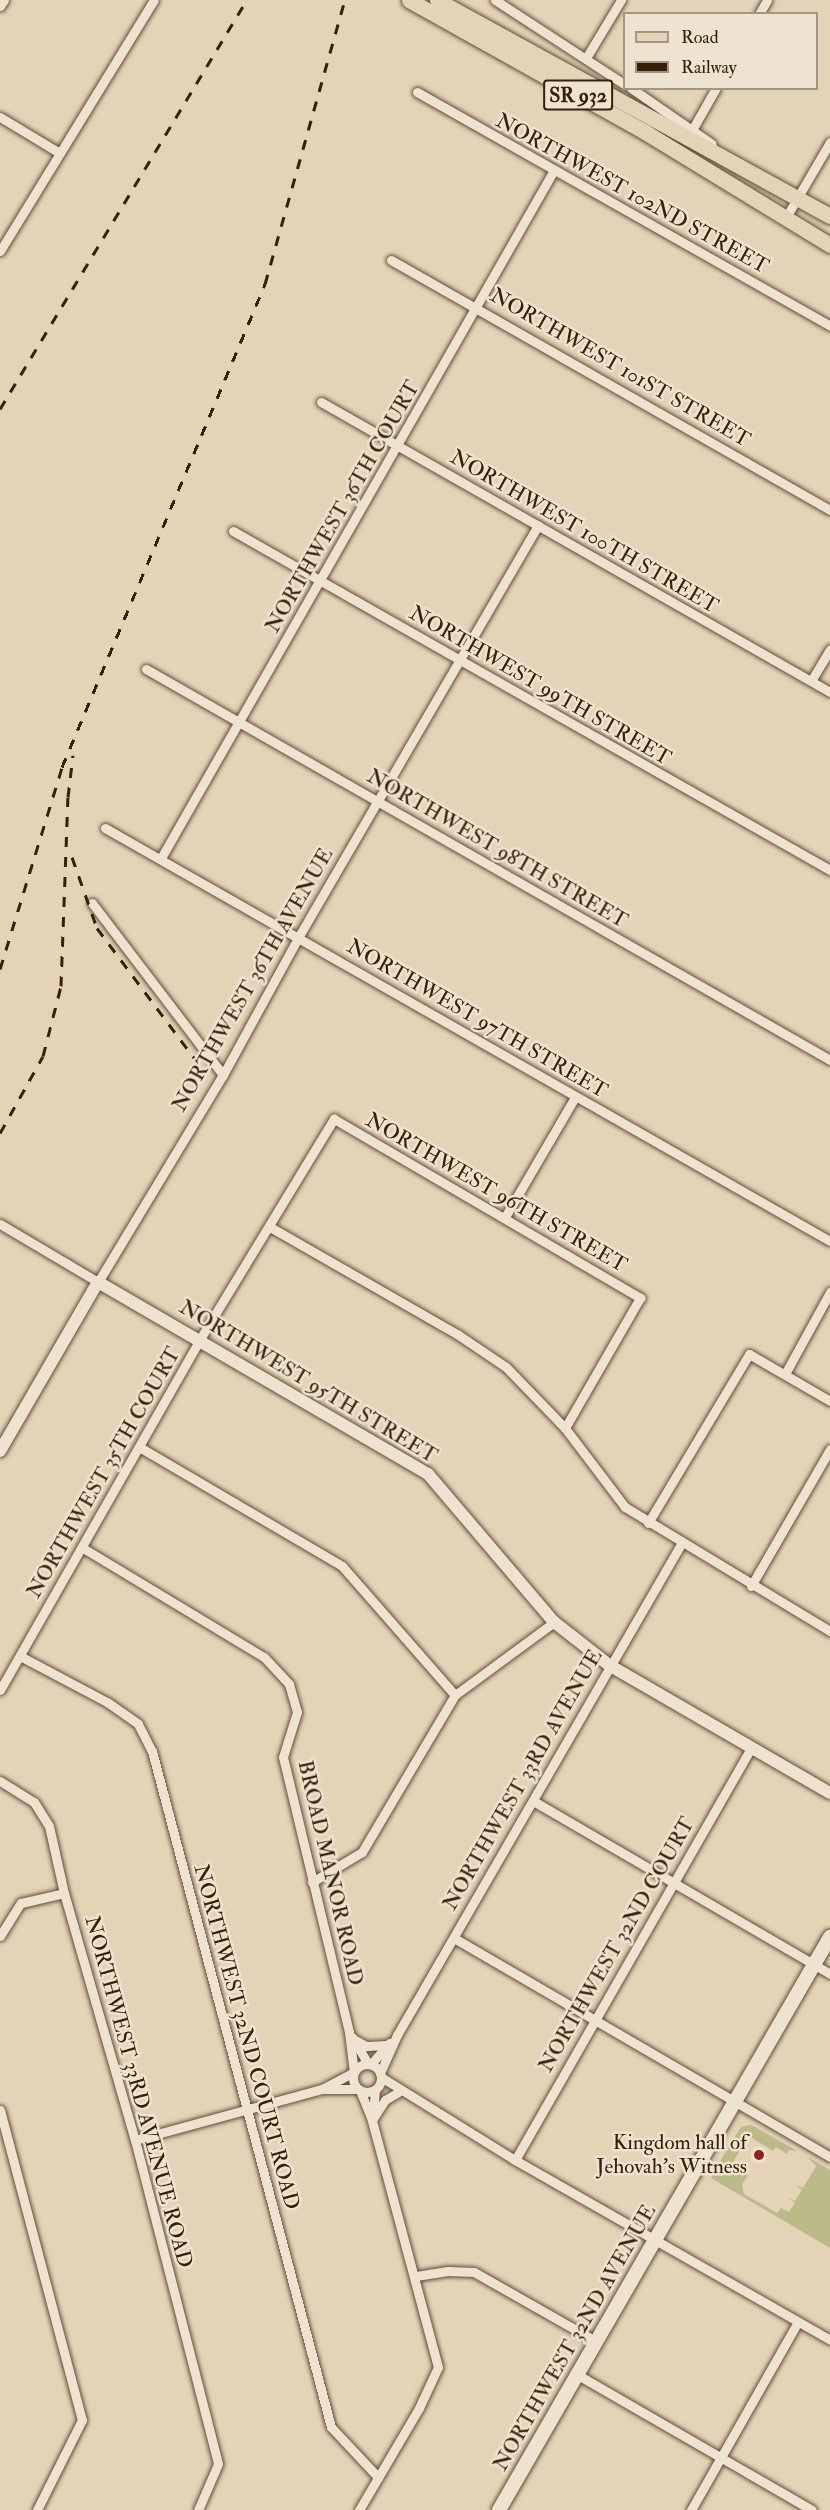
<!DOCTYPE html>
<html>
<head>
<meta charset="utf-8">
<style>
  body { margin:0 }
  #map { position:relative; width:830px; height:2510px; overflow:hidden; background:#e5d3b7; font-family:"IM FELL Double Pica",serif }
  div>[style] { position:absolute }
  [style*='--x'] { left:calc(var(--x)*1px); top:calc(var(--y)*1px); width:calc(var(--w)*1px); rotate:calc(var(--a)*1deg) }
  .green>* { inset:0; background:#bbbb8a }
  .roads { filter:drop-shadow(0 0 2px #624e34) drop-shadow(0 0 2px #624e34) }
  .minor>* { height:9px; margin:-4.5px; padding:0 4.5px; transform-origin:4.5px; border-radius:4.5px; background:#eee2d0 }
  .minor>.ring { margin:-4.5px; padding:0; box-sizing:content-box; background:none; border:9px solid #eee2d0; border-radius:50% }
  .tertiary>* { height:12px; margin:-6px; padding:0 6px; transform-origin:6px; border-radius:6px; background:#eee2d0 }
  .secondary>* { height:14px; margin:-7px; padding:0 7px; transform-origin:7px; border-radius:7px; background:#eee2d0 }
  .primary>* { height:15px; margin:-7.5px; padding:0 7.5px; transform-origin:7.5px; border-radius:7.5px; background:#e5d3b7 }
  .rail>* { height:3px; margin-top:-1.5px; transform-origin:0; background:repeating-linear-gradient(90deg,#362108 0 10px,transparent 0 20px) }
  .dots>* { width:16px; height:16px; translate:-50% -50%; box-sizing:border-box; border:3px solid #eee2d0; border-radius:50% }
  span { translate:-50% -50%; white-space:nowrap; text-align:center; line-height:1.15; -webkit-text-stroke:5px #eee2d0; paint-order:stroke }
  .shield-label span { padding:2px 4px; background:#eee2d0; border:2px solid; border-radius:4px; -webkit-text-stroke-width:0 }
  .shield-label { font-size:20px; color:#362108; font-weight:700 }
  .street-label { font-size:21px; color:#362108 }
  .poi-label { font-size:21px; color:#362108 }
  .right { translate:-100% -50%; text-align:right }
  .legend { position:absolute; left:623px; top:12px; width:195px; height:78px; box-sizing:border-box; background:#eee2d0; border:2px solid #a49580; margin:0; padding:8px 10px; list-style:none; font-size:18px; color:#362108 }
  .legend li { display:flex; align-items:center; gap:12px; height:30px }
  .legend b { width:30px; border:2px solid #a49580 }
</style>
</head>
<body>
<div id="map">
  <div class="green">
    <div style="clip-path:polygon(750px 2125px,755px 2127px,797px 2151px,789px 2150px,787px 2154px,776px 2147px,773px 2151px,749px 2136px,744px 2144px,734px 2138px,741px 2127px)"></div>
    <div style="clip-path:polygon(732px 2140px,742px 2146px,733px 2163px,748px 2175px,742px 2185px,744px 2194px,777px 2213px,781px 2208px,789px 2212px,795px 2203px,788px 2198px,795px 2201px,802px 2190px,795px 2185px,803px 2188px,816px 2166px,808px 2157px,830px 2170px,830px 2248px,711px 2178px)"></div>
  </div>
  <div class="roads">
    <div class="minor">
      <div style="--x:495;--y:0;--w:154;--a:33.1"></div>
      <div style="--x:0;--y:6;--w:7;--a:-56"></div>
      <div style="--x:759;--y:14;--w:16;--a:-60"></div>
      <div style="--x:586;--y:58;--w:68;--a:-58.9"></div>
      <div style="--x:631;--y:88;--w:98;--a:34.7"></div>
      <div style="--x:417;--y:92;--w:475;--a:29.5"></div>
      <div style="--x:0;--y:117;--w:68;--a:31.1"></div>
      <div style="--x:692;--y:130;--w:48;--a:-60.3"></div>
      <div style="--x:785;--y:219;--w:89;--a:-59.7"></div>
      <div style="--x:0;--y:251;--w:294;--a:-58.5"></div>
      <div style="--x:391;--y:260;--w:505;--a:29.66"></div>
      <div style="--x:321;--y:402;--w:586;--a:29.67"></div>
      <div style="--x:233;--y:531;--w:687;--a:29.59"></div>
      <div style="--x:146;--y:669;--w:788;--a:29.75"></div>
      <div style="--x:811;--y:681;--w:37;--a:-59"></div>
      <div style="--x:105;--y:828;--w:834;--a:29.67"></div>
      <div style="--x:161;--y:858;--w:790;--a:-60.26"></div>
      <div style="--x:92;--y:903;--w:216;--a:52.7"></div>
      <div style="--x:505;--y:1217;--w:139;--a:-59.7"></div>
      <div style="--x:0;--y:1224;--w:114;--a:30.6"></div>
      <div style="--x:98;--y:1282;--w:242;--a:-58.9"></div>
      <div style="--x:223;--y:1075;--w:158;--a:-61.3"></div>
      <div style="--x:299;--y:936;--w:475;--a:-59.8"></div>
      <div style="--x:270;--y:1227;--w:215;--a:29.8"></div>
      <div style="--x:457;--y:1334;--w:59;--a:34"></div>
      <div style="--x:506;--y:1367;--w:85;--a:46"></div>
      <div style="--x:565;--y:1428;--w:99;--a:52.8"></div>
      <div style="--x:625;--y:1507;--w:240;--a:31.2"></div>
      <div style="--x:785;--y:1374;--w:94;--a:-61.2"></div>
      <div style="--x:141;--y:1448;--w:233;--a:30.4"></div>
      <div style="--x:342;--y:1566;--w:171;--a:48.8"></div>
      <div style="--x:648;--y:1523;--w:197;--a:-59.1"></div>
      <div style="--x:749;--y:1354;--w:94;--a:30.1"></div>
      <div style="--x:83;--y:1548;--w:211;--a:31.1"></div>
      <div style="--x:264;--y:1657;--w:37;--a:47"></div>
      <div style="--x:289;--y:1684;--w:29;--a:74"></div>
      <div style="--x:297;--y:1712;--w:47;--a:107.3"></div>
      <div style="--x:283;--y:1757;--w:283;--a:76.5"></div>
      <div style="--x:349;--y:2032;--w:39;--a:83"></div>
      <div style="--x:751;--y:1586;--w:158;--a:-60"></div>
      <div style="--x:20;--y:1656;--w:98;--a:27.9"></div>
      <div style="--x:107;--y:1702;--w:38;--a:35"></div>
      <div style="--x:138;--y:1724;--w:30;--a:63"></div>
      <div style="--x:152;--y:1751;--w:699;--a:75.17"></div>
      <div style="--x:331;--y:2427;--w:69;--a:46.8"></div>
      <div style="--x:0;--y:1690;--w:404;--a:-60.3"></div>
      <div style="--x:200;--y:1339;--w:258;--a:-58.7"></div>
      <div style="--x:334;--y:1119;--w:355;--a:30.3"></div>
      <div style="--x:640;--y:1298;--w:150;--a:120"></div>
      <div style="--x:0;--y:1781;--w:40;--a:32"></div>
      <div style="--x:34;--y:1802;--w:28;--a:58"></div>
      <div style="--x:49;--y:1826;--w:69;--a:77.4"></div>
      <div style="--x:64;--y:1893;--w:257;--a:74"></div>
      <div style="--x:135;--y:2140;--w:334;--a:75.6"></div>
      <div style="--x:218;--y:2464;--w:50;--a:113.5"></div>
      <div style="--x:535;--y:1802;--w:341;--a:30.2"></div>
      <div style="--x:312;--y:1882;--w:58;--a:-31"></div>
      <div style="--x:362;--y:1852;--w:182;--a:-59.4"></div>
      <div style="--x:455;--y:1695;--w:123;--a:-36.4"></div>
      <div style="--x:0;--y:1936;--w:39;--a:-58"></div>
      <div style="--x:21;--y:1903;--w:44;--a:-13.1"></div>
      <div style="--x:454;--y:1938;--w:435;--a:30.2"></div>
      <div style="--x:352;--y:2037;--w:31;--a:59"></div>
      <div style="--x:355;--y:2040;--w:13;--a:29"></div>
      <div style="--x:366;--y:2046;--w:21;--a:-3"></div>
      <div class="ring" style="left:353px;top:2064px;width:19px;height:19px"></div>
      <div style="--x:371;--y:2064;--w:28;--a:-49"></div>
      <div style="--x:380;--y:2073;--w:42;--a:-65.9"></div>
      <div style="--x:397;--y:2035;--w:567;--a:-59.95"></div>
      <div style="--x:381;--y:2077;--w:158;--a:31.8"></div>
      <div style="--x:515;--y:2160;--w:363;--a:29.7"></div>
      <div style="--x:325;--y:2089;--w:32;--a:0"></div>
      <div style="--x:0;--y:2110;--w:321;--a:75.2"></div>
      <div style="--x:82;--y:2420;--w:101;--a:116.6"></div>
      <div style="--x:373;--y:2117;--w:27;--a:-86"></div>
      <div style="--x:372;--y:2120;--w:24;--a:-57"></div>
      <div style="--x:385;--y:2100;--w:17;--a:-31"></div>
      <div style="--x:135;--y:2140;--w:194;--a:-15.3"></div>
      <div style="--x:322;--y:2089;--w:36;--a:-28"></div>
      <div style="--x:515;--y:2160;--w:475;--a:-60.2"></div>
      <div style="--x:416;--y:2276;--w:32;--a:-9"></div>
      <div style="--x:448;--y:2271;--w:26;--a:2"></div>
      <div style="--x:474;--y:2272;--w:142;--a:29.6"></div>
      <div style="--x:578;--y:2375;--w:270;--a:30"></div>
      <div style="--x:359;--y:2510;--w:118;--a:-59.5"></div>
      <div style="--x:419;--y:2408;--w:45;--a:-65.1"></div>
      <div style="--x:438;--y:2367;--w:256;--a:-105"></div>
      <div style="--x:372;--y:2120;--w:32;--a:-112"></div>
      <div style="--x:691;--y:2510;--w:216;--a:-60.4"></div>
    </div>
    <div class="tertiary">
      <div style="--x:0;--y:1451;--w:195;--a:-59.9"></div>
      <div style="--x:98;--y:1282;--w:382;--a:30.2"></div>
      <div style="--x:428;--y:1474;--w:194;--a:49.6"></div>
      <div style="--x:554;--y:1622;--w:70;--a:38"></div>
      <div style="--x:609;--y:1665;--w:255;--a:30.1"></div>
    </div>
    <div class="secondary">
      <div style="--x:499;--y:2510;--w:662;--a:-59.99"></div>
    </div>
    <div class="primary">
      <div style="--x:409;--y:0;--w:270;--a:29.2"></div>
      <div style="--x:645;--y:132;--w:217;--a:31.4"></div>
      <div style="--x:437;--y:0;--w:448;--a:28.8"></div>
    </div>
  </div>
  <div class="rail">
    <div style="--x:0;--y:409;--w:478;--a:-58.9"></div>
    <div style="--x:72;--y:857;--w:75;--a:70.6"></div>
    <div style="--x:97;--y:928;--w:174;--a:53.2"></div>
    <div style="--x:0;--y:969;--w:211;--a:-72.9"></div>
    <div style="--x:62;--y:767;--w:524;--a:-67.2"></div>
    <div style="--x:265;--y:284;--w:295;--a:-74.3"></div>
    <div style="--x:0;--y:1133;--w:88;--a:-60.8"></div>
    <div style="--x:43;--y:1056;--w:72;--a:-75.6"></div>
    <div style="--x:61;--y:986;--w:189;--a:-87.9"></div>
    <div style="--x:68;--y:797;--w:42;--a:-83.2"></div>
  </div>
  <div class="dots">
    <div style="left:759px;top:2155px;background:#8f2418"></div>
  </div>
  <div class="shield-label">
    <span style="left:578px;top:95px">SR 932</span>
  </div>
  <div class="street-label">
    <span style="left:632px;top:194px;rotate:29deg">NORTHWEST 102ND STREET</span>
    <span style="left:620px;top:368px;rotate:30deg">NORTHWEST 101ST STREET</span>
    <span style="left:343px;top:507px;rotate:-60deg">NORTHWEST 36TH COURT</span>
    <span style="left:584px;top:532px;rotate:30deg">NORTHWEST 100TH STREET</span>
    <span style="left:540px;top:686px;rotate:30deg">NORTHWEST 99TH STREET</span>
    <span style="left:497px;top:849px;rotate:30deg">NORTHWEST 98TH STREET</span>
    <span style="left:253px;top:980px;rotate:-60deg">NORTHWEST 36TH AVENUE</span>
    <span style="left:477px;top:1019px;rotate:30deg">NORTHWEST 97TH STREET</span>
    <span style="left:496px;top:1193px;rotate:30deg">NORTHWEST 96TH STREET</span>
    <span style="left:308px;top:1382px;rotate:31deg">NORTHWEST 95TH STREET</span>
    <span style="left:104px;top:1473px;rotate:-60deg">NORTHWEST 35TH COURT</span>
    <span style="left:523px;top:1780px;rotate:-60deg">NORTHWEST 33RD AVENUE</span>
    <span style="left:330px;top:1873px;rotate:77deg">BROAD MANOR ROAD</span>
    <span style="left:617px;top:1945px;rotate:-60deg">NORTHWEST 32ND COURT</span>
    <span style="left:246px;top:2037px;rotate:75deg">NORTHWEST 32ND COURT ROAD</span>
    <span style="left:138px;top:2092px;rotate:75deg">NORTHWEST 33RD AVENUE ROAD</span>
    <span style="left:575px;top:2338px;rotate:-60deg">NORTHWEST 32ND AVENUE</span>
  </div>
  <div class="poi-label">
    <span class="right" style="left:747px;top:2155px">Kingdom hall of<br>Jehovah's Witness</span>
  </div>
  <ul class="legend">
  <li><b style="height:8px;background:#e5d3b7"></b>Road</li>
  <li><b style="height:8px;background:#362108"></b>Railway</li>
  </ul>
</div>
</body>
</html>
